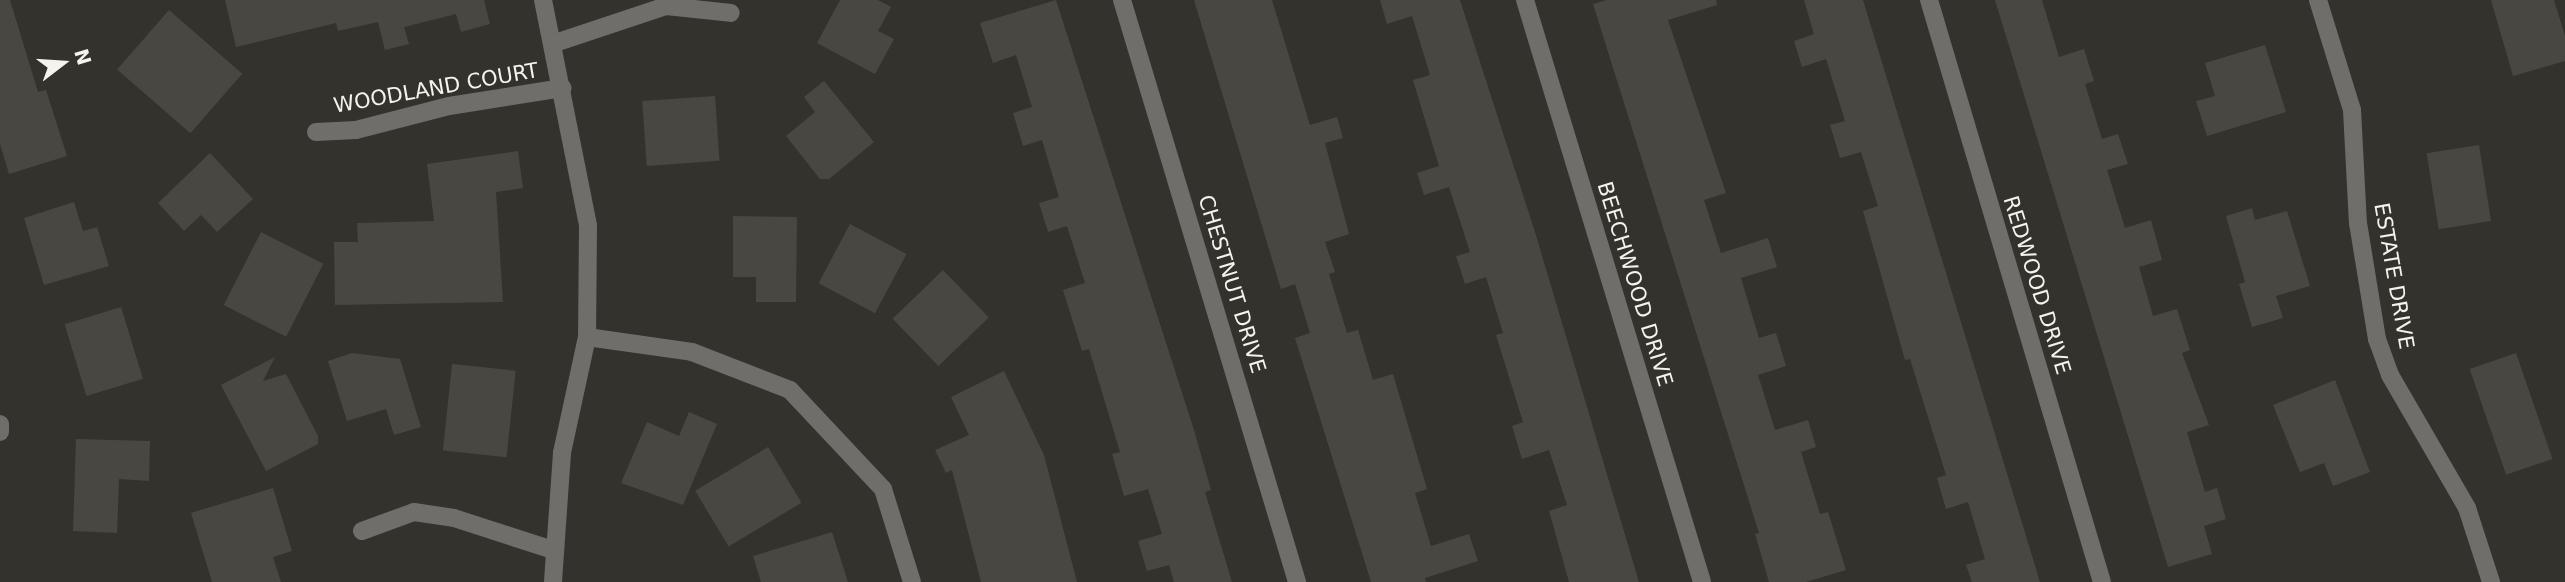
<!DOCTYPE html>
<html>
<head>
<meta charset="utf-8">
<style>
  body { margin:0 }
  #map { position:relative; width:2565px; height:582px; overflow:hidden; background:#34322c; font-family:"DejaVu Sans",sans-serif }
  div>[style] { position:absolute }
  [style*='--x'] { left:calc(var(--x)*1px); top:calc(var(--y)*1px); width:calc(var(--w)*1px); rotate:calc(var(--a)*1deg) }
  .building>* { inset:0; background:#494741; transform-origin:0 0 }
  .minor>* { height:18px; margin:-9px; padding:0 9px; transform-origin:9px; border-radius:9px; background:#6f6e6b }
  span { translate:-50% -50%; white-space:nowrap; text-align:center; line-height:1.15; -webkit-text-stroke:7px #34322c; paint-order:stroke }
  .street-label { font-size:21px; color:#f4f3ee }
  .north { position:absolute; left:28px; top:28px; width:70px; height:70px; -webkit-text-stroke:5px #34322c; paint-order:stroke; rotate:73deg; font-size:19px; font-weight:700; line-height:28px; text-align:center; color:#f4f3ee }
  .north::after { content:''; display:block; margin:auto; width:24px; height:32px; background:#f4f3ee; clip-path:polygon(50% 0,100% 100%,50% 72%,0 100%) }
</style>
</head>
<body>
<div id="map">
  <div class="building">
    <div style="clip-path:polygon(0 0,10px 0,38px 92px,46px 90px,67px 156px,9px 174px,0 144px)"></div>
    <div style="clip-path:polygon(225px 0,484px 0,490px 24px,461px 32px,456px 14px,404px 27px,409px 44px,385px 50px,378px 22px,338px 31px,336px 23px,236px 47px)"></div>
    <div style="clip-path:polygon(840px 0,878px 0,891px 7px,878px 31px,894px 39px,875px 74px,817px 43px)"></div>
    <div style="clip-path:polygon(1056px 0,1194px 430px,1211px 490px,1205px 492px,1232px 582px,1174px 582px,1169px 565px,1147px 571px,1138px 541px,1162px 534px,1148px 489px,1124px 496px,1112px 454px,1120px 452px,1089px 349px,1082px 351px,1063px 290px,1085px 283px,1067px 226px,1048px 232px,1039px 203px,1059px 197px,1042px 140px,1023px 146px,1013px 113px,1032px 107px,1016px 55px,993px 63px,980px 23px)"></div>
    <div style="clip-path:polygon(1194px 0,1272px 0,1310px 125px,1337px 117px,1343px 138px,1325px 143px,1349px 234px,1325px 242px,1335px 272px,1329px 274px,1347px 333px,1358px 330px,1373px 380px,1393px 374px,1427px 489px,1415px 493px,1431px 546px,1469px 534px,1478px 561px,1425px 578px,1426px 582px,1371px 582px,1295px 338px,1310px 333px,1295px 284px,1281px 289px)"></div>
    <div style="clip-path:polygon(1380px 0,1460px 0,1535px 232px,1639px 582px,1569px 582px,1549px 511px,1567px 505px,1549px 450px,1522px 459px,1512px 426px,1523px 422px,1496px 335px,1503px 333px,1486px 277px,1465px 284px,1456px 256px,1470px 252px,1449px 187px,1424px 195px,1417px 173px,1439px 166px,1413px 80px,1430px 75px,1412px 16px,1387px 24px)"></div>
    <div style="clip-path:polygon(1607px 0,1716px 0,1717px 5px,1668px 20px,1726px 193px,1704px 200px,1721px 253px,1768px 238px,1777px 267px,1741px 278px,1759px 338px,1776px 333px,1786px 366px,1758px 375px,1775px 430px,1808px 420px,1816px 447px,1801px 452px,1820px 514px,1828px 512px,1846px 570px,1806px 582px,1769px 582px,1755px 534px,1759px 533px,1593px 4px)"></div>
    <div style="clip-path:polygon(1804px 0,1863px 0,2040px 582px,1972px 582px,1966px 565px,1985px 559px,1968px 502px,1946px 509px,1937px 478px,1946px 475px,1910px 359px,1905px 360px,1863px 211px,1878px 206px,1861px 152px,1840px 158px,1830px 125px,1845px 121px,1826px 59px,1802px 67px,1794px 41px,1814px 34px)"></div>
    <div style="clip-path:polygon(1995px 0,2042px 0,2059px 57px,2084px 49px,2094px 81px,2085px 84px,2102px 139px,2118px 134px,2128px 164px,2107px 170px,2125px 228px,2151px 220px,2162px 260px,2139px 267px,2153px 316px,2177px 309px,2190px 350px,2182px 353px,2209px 425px,2187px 432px,2205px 492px,2217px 488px,2226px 519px,2204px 526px,2212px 554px,2168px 567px)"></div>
    <div style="clip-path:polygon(2491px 0,2554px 0,2565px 36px,2565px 61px,2513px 76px)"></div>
    <div style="left:169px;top:10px;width:97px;height:79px;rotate:41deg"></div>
    <div style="clip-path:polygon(2265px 45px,2286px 112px,2207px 136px,2196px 101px,2215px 96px,2205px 63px)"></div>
    <div style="clip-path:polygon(824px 81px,874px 142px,829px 179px,820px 179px,786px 136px,815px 112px,804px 97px)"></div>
    <div style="left:715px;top:96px;width:65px;height:73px;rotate:86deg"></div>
    <div style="left:2479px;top:145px;width:77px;height:53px;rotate:81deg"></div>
    <div style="clip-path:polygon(518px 151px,523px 188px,496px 192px,503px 302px,335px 305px,334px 242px,358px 242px,357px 223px,434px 221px,427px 164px)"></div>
    <div style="clip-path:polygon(210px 153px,253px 199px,217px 232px,201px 215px,184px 231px,158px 203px)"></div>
    <div style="clip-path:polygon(74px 202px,83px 231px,97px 227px,109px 266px,44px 285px,24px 218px)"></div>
    <div style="clip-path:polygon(2252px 208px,2255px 220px,2287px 211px,2310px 286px,2276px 296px,2283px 318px,2252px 327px,2239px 284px,2245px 282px,2226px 216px)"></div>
    <div style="clip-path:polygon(733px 216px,797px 217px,796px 302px,756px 302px,756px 277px,733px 277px)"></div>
    <div style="left:850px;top:224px;width:64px;height:67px;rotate:28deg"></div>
    <div style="left:261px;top:232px;width:70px;height:82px;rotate:27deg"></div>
    <div style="left:943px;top:270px;width:66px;height:70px;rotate:46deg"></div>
    <div style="left:121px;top:307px;width:75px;height:59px;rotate:73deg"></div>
    <div style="clip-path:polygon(352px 353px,400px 359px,421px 427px,394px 435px,386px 409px,347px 421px,328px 361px)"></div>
    <div style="left:2516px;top:353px;width:112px;height:49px;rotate:71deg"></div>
    <div style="clip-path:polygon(275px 357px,263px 381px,286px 374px,318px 436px,318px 444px,266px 471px,221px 385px)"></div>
    <div style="left:452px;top:364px;width:64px;height:87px;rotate:6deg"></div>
    <div style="clip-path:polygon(1004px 371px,1044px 455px,1077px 582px,981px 582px,952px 470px,946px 473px,935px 450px,969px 435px,951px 397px)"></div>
    <div style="clip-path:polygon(2335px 380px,2370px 472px,2333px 486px,2324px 463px,2300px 472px,2273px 405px)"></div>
    <div style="clip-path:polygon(689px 412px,717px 424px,683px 505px,621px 483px,647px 422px,679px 436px)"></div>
    <div style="clip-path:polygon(76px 439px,150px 441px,149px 481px,119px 479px,117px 533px,73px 531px)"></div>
    <div style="left:768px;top:447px;width:65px;height:85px;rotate:59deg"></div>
    <div style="clip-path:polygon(273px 488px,292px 551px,273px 557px,281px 582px,212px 582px,191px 513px)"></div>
    <div style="clip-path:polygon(832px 532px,848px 582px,761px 582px,753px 556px)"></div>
  </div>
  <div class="minor">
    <div style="--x:543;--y:0;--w:230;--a:78.7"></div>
    <div style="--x:588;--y:226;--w:111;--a:90.5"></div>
    <div style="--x:587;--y:337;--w:119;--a:102.2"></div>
    <div style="--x:562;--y:453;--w:129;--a:94"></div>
    <div style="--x:1122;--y:0;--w:608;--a:73.26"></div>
    <div style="--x:1525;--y:0;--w:608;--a:73.08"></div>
    <div style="--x:1929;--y:0;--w:607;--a:73.45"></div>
    <div style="--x:2318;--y:0;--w:115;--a:72.8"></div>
    <div style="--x:2352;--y:110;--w:113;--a:87"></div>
    <div style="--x:2358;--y:223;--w:118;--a:80.7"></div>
    <div style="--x:2377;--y:339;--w:38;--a:70"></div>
    <div style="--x:2390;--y:375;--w:154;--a:59.9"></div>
    <div style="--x:2467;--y:508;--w:78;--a:72"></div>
    <div style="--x:555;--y:43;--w:117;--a:-18.4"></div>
    <div style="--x:666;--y:6;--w:65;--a:6.1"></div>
    <div style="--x:316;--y:132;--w:40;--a:-2.9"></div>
    <div style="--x:356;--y:130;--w:96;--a:-14.5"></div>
    <div style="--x:449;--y:106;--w:115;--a:-9"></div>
    <div style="--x:587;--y:337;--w:106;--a:8.1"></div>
    <div style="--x:692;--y:352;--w:105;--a:21.2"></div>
    <div style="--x:790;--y:390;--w:136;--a:46.8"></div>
    <div style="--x:883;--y:489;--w:97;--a:72.7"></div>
    <div style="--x:0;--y:424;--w:8;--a:90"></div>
    <div style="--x:362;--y:531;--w:55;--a:-20.1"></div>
    <div style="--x:414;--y:512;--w:40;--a:8.5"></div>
    <div style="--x:454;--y:518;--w:104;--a:17.9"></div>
  </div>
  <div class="street-label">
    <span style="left:436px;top:88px;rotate:-10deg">WOODLAND COURT</span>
    <span style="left:2394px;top:276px;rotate:80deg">ESTATE DRIVE</span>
    <span style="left:1232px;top:284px;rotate:73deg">CHESTNUT DRIVE</span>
    <span style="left:1635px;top:284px;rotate:73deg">BEECHWOOD DRIVE</span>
    <span style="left:2037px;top:285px;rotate:73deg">REDWOOD DRIVE</span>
  </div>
  <div class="north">N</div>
</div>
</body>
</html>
